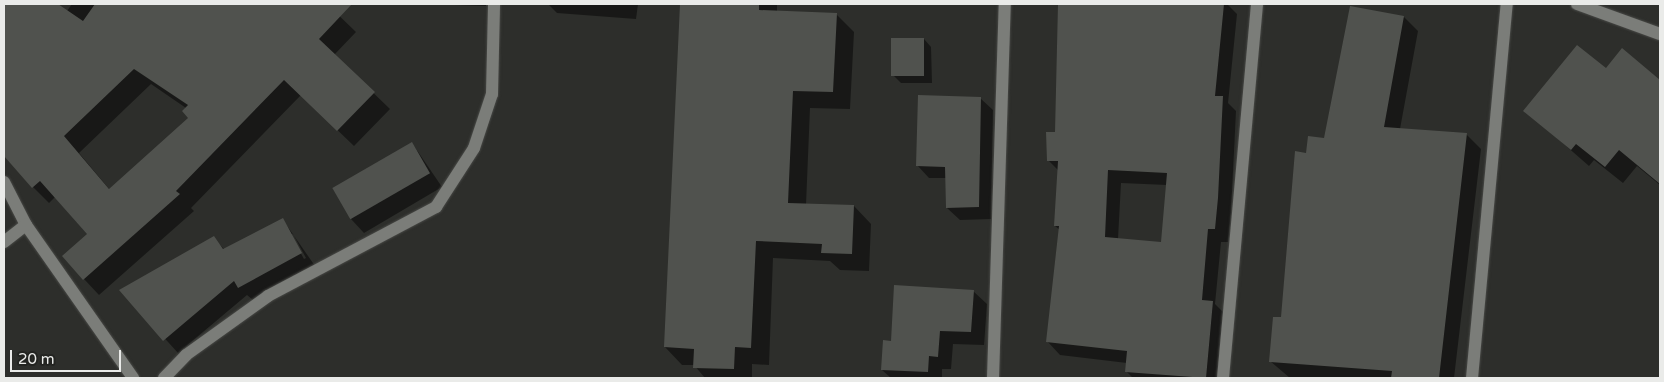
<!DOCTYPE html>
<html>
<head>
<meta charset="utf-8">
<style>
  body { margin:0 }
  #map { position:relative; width:1664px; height:382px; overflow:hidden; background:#2d2e2b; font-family:"Varela Round",sans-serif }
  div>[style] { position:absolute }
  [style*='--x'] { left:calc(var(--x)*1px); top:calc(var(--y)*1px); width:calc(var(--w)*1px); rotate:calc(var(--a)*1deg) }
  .shadow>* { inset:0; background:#0007 }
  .building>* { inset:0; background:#50524e; transform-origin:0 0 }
  .roads { filter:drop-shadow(0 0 1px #484946) drop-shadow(0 0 1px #484946) }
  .minor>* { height:12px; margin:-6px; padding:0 6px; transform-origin:6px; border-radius:6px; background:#7b7d79 }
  span { translate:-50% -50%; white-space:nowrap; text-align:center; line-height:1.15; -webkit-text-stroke:4px #232421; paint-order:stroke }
  .frame { position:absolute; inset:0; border:5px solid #eaebe9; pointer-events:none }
  .scale { position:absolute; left:10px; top:350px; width:111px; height:22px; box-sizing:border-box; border:2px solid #eaebe9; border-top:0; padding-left:6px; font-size:15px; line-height:18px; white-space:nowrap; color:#eaebe9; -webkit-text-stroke:4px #232421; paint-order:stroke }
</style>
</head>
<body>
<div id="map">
  <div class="shadow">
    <div style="clip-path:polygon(evenodd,4px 4px,56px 4px,67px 11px,72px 4px,327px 4px,356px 32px,334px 55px,390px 109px,354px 146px,301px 95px,191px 208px,194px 211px,99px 295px,84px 279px,88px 234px,55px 197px,49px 203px,33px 187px,27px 146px,4px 118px,4px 73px,27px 54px,4px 38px,4px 4px,151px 84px,186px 108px,190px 118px,110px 190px,79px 153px,151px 84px)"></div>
    <div style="clip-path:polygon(423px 4px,486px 4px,486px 6px)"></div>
    <div style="clip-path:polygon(548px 4px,638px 4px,636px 19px,557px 13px)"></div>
    <div style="clip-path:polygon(681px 4px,777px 4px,777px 12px,836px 14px,854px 32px,850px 109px,810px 108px,806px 205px,854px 206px,871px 224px,869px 271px,840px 270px,830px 261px,773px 258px,769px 365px,752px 364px,752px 378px,705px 378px,694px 365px,682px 365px,665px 347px)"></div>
    <div style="clip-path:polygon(evenodd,1059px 4px,1227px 4px,1237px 14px,1228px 103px,1236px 111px,1231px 212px,1228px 242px,1221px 242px,1215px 304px,1226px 315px,1220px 378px,1133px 378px,1126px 371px,1127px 363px,1060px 355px,1047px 341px,1060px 230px,1055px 226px,1059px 171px,1048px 160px,1056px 133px,1059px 4px,1121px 183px,1167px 185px,1162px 243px,1118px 239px,1121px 183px)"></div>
    <div style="clip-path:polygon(1404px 17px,1418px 31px,1400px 129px,1466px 134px,1481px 149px,1454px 378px,1290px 378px,1270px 361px,1282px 319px,1307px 154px,1325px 139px)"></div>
    <div style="clip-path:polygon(924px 39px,931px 47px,932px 83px,901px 83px,893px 75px)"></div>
    <div style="clip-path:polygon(1622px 50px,1660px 82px,1660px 185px,1637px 166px,1623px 183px,1594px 160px,1589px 166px,1525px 110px,1606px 70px)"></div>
    <div style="clip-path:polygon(980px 98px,993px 110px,991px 219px,960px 220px,947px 208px,946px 178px,929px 178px,917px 165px)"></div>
    <div style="clip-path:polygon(412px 143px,442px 187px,364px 233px,351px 219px)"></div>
    <div style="clip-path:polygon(evenodd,283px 220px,315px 266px,253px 300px,247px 295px,178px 353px,121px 290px,213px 238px,225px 250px,283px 220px,290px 234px,293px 234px,306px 258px,304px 259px,290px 234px)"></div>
    <div style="clip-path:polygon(973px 291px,987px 304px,984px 345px,953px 344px,951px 369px,942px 369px,942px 378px,891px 378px,882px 370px,892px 342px)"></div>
  </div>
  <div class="building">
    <div style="clip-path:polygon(evenodd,4px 4px,58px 4px,83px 21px,95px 4px,352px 4px,319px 39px,375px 92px,337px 131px,284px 80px,176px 191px,180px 194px,83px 280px,62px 256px,87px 234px,40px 181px,32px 188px,4px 156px,4px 4px,134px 69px,188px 105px,182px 111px,188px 118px,109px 189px,64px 136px,134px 69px)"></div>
    <div style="clip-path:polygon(680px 4px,759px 4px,759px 10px,837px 13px,833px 92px,793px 91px,788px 203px,854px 205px,852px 254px,821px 253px,822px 244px,756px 241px,751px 348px,735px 347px,734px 369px,693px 368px,694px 349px,664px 347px)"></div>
    <div style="clip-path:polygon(evenodd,1058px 4px,1224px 4px,1215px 96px,1223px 96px,1218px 198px,1215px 229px,1208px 229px,1202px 300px,1213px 301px,1206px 378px,1125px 372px,1127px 351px,1046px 342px,1059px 226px,1054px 226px,1058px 161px,1047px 161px,1046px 132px,1055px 132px,1058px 4px,1108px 170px,1167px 173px,1161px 242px,1105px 237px,1108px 170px)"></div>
    <div style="clip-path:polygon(1350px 6px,1404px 16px,1384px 127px,1467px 133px,1439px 378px,1391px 378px,1392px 371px,1269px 362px,1273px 317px,1281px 317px,1295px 151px,1306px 153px,1308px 136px,1324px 138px)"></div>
    <div style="left:891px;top:38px;width:33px;height:38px"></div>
    <div style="clip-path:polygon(1577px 45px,1606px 68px,1622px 48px,1660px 80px,1660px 184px,1619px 150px,1605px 167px,1576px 144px,1571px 150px,1523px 111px)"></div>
    <div style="clip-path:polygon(918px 95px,981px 97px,979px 207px,946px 208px,945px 167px,916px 166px)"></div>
    <div style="left:412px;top:142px;width:36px;height:92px;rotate:60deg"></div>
    <div style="clip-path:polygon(283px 218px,302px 253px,238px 288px,234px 281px,163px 341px,119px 290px,214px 236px,223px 249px)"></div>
    <div style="clip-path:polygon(894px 285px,974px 290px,971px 332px,940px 331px,938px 357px,929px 356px,928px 372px,881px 370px,883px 340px,891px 341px)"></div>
  </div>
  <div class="roads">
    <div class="minor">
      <div style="--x:1577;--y:4;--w:88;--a:19.9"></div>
      <div style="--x:4;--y:182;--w:48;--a:62.9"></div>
      <div style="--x:26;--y:225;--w:187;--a:55"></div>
      <div style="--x:4;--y:242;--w:28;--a:-38"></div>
      <div style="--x:164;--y:378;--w:32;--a:-46"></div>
      <div style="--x:186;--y:355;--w:101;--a:-35.7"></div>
      <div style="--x:268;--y:296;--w:190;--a:-27.9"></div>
      <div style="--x:436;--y:207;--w:70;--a:-57.2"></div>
      <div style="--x:474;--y:148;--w:57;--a:-71.6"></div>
      <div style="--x:492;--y:94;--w:90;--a:-88.7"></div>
      <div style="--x:993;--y:378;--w:374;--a:-88.2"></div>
      <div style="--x:1223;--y:378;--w:376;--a:-84.8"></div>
      <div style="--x:1472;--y:378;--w:376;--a:-84.7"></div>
    </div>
  </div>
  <div class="frame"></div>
  <div class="scale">20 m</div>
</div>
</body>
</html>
